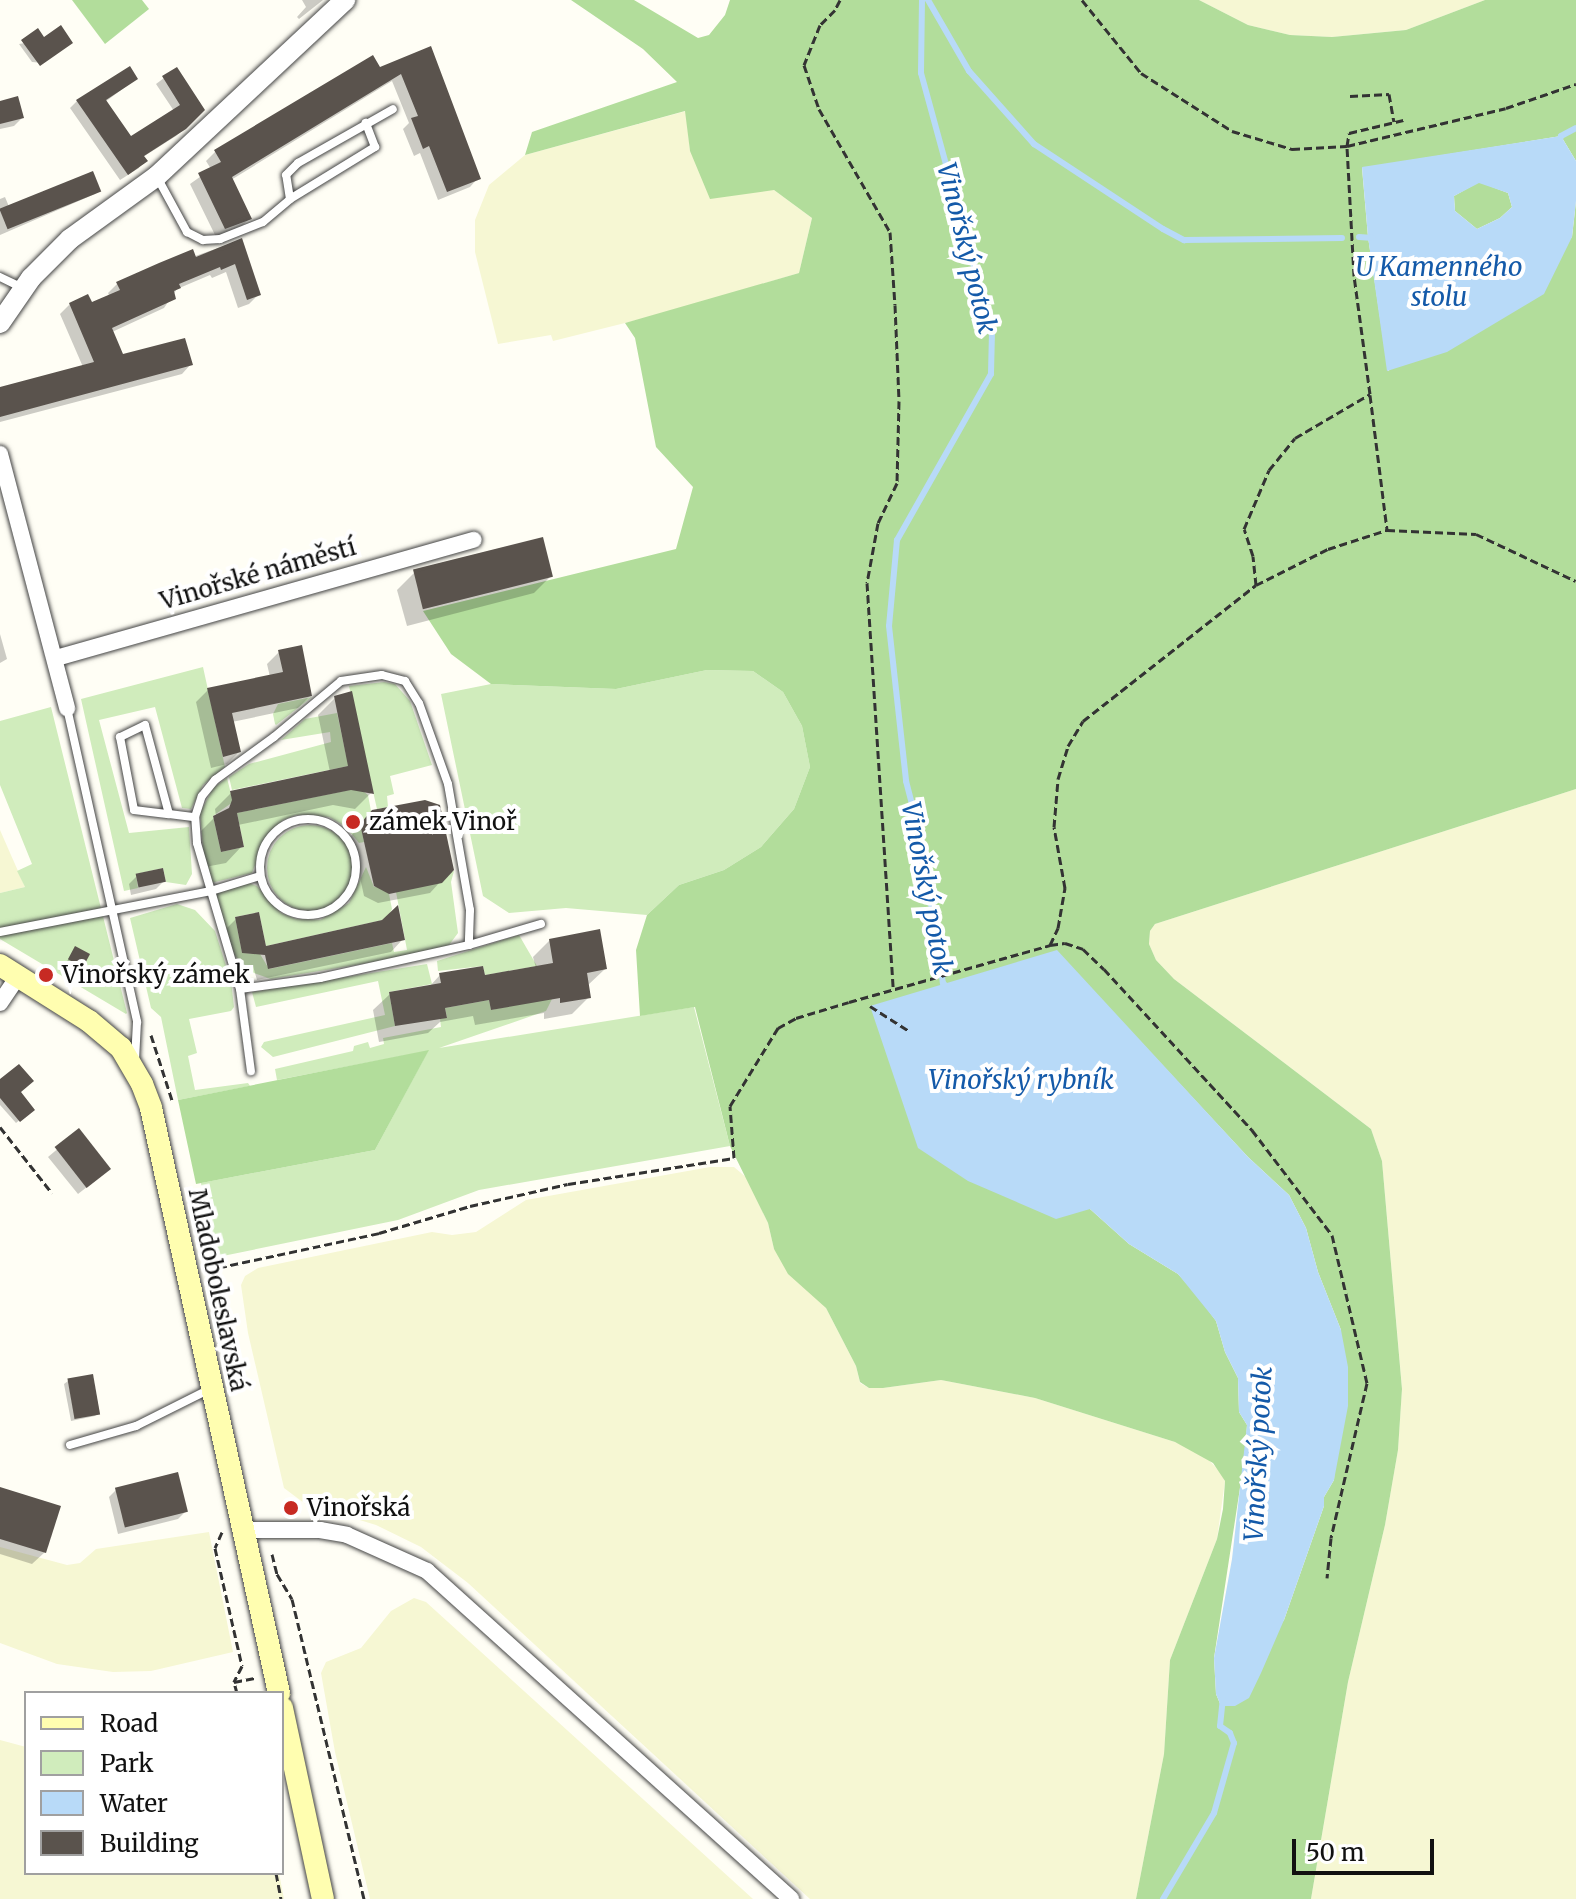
<!DOCTYPE html>
<html>
<head>
<meta charset="utf-8">
<style>
  body { margin:0 }
  #map { position:relative; width:1576px; height:1899px; overflow:hidden; background:#fffef5; font-family:Merriweather,serif }
  div>[style] { position:absolute }
  [style*='--x'] { left:calc(var(--x)*1px); top:calc(var(--y)*1px); width:calc(var(--w)*1px); rotate:calc(var(--a)*1deg) }
  .farmland>* { inset:0; background:#f6f7d3 }
  .green>* { inset:0; background:#d0ecbc }
  .round { border-radius:50% }
  .forest>* { inset:0; background:#b2dd9b }
  .water>* { inset:0; background:#b8daf8 }
  .shadow>* { inset:0; background:#0003 }
  .stream>* { height:6px; margin:-3px; padding:0 3px; transform-origin:3px; border-radius:3px; background:#b8daf8 }
  .building>* { inset:0; background:#5a534d; transform-origin:0 0 }
  .path>* { height:3px; margin-top:-1.5px; transform-origin:0; background:repeating-linear-gradient(90deg,#333 0 8px,transparent 0 12px) }
  .roads { filter:drop-shadow(0 0 2px #444) drop-shadow(0 0 2px #444) }
  .service>* { height:8px; margin:-4px; padding:0 4px; transform-origin:4px; border-radius:4px; background:#fff }
  .service>.ring { margin:-4px; padding:0; box-sizing:content-box; background:none; border:8px solid #fff; border-radius:50% }
  .minor>* { height:16px; margin:-8px; padding:0 8px; transform-origin:8px; border-radius:8px; background:#fff }
  .tertiary>* { height:20px; margin:-10px; padding:0 10px; transform-origin:10px; border-radius:10px; background:#fff }
  .secondary>* { height:22px; margin:-11px; padding:0 11px; transform-origin:11px; border-radius:11px; background:#fffeb0 }
  .dots>* { width:22px; height:22px; translate:-50% -50%; box-sizing:border-box; border:4px solid #fff; border-radius:50% }
  span { translate:-50% -50%; white-space:nowrap; text-align:center; line-height:1.15; -webkit-text-stroke:8px #fff; paint-order:stroke }
  .street-label { font-size:24px; color:#111 }
  .poi-label { font-size:24px; color:#111 }
  .left { translate:0 -50%; text-align:left }
  .water-label { font-size:26px; color:#145aa9; font-style:italic }
  .legend { position:absolute; left:24px; top:1691px; width:260px; height:184px; box-sizing:border-box; background:#fff; border:2px solid #a0a0a0; margin:0; padding:10px 14px; list-style:none; font-size:24px; color:#111 }
  .legend li { display:flex; align-items:center; gap:16px; height:40px }
  .legend b { width:40px; border:2px solid #a0a0a0 }
  .scale { position:absolute; left:1292px; top:1839px; width:142px; height:36px; box-sizing:border-box; border:4px solid #111; border-top:0; padding-left:10px; font-size:24px; line-height:28px; white-space:nowrap; color:#111; -webkit-text-stroke:6px #fff; paint-order:stroke }
</style>
</head>
<body>
<div id="map">
  <div class="farmland">
    <div style="clip-path:polygon(1199px 0,1485px 0,1406px 30px,1332px 37px,1290px 35px,1248px 25px)"></div>
    <div style="clip-path:polygon(686px 111px,690px 151px,774px 190px,812px 218px,799px 273px,665px 313px,553px 341px,551px 335px,498px 344px,475px 252px,475px 220px,489px 185px,525px 155px)"></div>
    <div style="clip-path:polygon(1576px 789px,1576px 1899px,1311px 1899px,1348px 1682px,1385px 1525px,1398px 1450px,1402px 1388px,1382px 1161px,1371px 1129px,1174px 979px,1156px 960px,1149px 944px,1150px 931px,1155px 924px)"></div>
    <div style="clip-path:polygon(0 830px,25px 887px,0 893px)"></div>
    <div style="clip-path:polygon(710px 1167px,734px 1167px,747px 1178px,768px 1223px,774px 1249px,826px 1308px,856px 1366px,860px 1383px,869px 1388px,883px 1388px,941px 1380px,1035px 1398px,1175px 1442px,1203px 1454px,1221px 1473px,1225px 1481px,1217px 1539px,1170px 1660px,1164px 1754px,1136px 1899px,810px 1899px,468px 1583px,421px 1547px,376px 1525px,304px 1503px,284px 1488px,248px 1333px,241px 1285px,245px 1276px,258px 1268px,432px 1232px,452px 1235px,476px 1232px,526px 1200px)"></div>
    <div style="clip-path:polygon(209px 1532px,233px 1652px,151px 1671px,113px 1672px,57px 1664px,0 1643px,0 1547px,67px 1565px,80px 1563px,96px 1549px)"></div>
    <div style="clip-path:polygon(414px 1598px,426px 1602px,753px 1899px,370px 1899px,335px 1752px,321px 1673px,326px 1662px,361px 1648px,391px 1611px)"></div>
    <div style="clip-path:polygon(0 1740px,26px 1747px,26px 1873px,279px 1873px,284px 1899px,0 1899px)"></div>
  </div>
  <div class="green">
    <div style="clip-path:polygon(203px 667px,225px 767px,203px 785px,191px 809px,182px 808px,155px 707px,99px 720px,129px 833px,189px 827px,192px 874px,186px 885px,166px 882px,163px 868px,136px 874px,138px 888px,124px 891px,81px 699px)"></div>
    <div style="clip-path:polygon(707px 670px,753px 671px,783px 692px,802px 726px,810px 767px,794px 809px,761px 847px,724px 870px,679px 885px,647px 915px,566px 908px,509px 913px,483px 896px,441px 694px,491px 684px,616px 689px)"></div>
    <div style="clip-path:polygon(384px 682px,395px 684px,410px 701px,432px 765px,390px 776px,394px 794px,387px 796px,388px 807px,377px 809px,349px 686px)"></div>
    <div style="clip-path:polygon(312px 697px,276px 725px,275px 724px,273px 714px,278px 704px)"></div>
    <div style="clip-path:polygon(51px 707px,127px 1013px,126px 1014px,0 939px,0 893px,25px 887px,17px 871px,32px 864px,0 785px,0 721px)"></div>
    <div style="clip-path:polygon(337px 713px,346px 755px,353px 765px,232px 790px,229px 777px,249px 764px,331px 742px,330px 732px,281px 740px,305px 719px)"></div>
    <div style="clip-path:polygon(227px 778px,233px 802px,213px 816px,221px 852px,244px 847px,237px 813px,359px 788px,368px 795px,371px 811px,366px 822px,360px 823px,364px 842px,359px 843px,346px 827px,329px 817px,296px 815px,283px 820px,267px 835px,252px 873px,211px 883px,205px 869px,200px 813px,213px 788px)"></div>
    <div class="round" style="left:267px;top:825px;width:86px;height:86px"></div>
    <div style="clip-path:polygon(366px 867px,374px 887px,380px 886px,389px 894px,392px 909px,387px 919px,266px 946px,259px 912px,235px 917px,242px 953px,260px 954px,269px 969px,392px 943px,394px 952px,407px 950px,396px 892px,454px 871px,451px 882px,458px 933px,449px 945px,422px 954px,271px 979px,254px 973px,235px 956px,214px 894px,249px 883px,257px 886px,281px 913px,296px 919px,320px 920px,349px 903px)"></div>
    <div style="clip-path:polygon(177px 904px,195px 910px,215px 931px,231px 981px,234px 1007px,231px 1011px,189px 1019px,197px 1053px,188px 1056px,195px 1090px,248px 1083px,250px 1086px,178px 1100px,161px 1017px,151px 1008px,130px 918px)"></div>
    <div style="clip-path:polygon(519px 935px,537px 966px,485px 975px,483px 966px,438px 971px,437px 961px)"></div>
    <div style="clip-path:polygon(427px 964px,432px 984px,389px 992px,395px 1026px,273px 1057px,261px 1047px,264px 1042px,385px 1015px,378px 981px,256px 1007px,252px 992px)"></div>
    <div style="clip-path:polygon(553px 997px,546px 1011px,439px 1048px,694px 1007px,730px 1146px,479px 1190px,398px 1220px,213px 1258px,201px 1183px,375px 1150px,428px 1051px,277px 1080px,275px 1069px,353px 1051px,354px 1046px,368px 1042px,370px 1048px,384px 1044px,383px 1038px,441px 1027px,440px 1019px,447px 1017px,445px 1008px,489px 1000px,491px 1010px)"></div>
  </div>
  <div class="forest">
    <div style="clip-path:polygon(72px 0,142px 0,149px 9px,105px 44px)"></div>
    <div style="clip-path:polygon(evenodd,571px 0,634px 0,698px 38px,709px 35px,725px 15px,730px 0,1199px 0,1248px 25px,1290px 35px,1332px 37px,1406px 30px,1485px 0,1576px 0,1576px 161px,1561px 136px,1362px 168px,1368px 237px,1388px 371px,1572px 237px,1576px 201px,1576px 789px,1155px 924px,1150px 931px,1149px 944px,1156px 960px,1174px 979px,1371px 1129px,1382px 1161px,1402px 1389px,1398px 1450px,1385px 1525px,1348px 1682px,1311px 1899px,1136px 1899px,1164px 1754px,1170px 1660px,1217px 1539px,1223px 1509px,1225px 1481px,1213px 1463px,1175px 1442px,1035px 1398px,941px 1380px,883px 1388px,869px 1388px,860px 1382px,856px 1366px,826px 1308px,788px 1274px,774px 1249px,768px 1223px,730px 1146px,695px 1007px,640px 1016px,636px 950px,647px 915px,679px 885px,724px 870px,761px 847px,794px 809px,810px 767px,802px 726px,783px 692px,753px 671px,707px 670px,616px 689px,491px 684px,451px 654px,423px 611px,676px 549px,693px 487px,656px 447px,635px 338px,625px 323px,799px 273px,812px 218px,774px 190px,710px 199px,690px 151px,685px 111px,525px 155px,532px 132px,677px 82px,643px 49px,571px 0,1139px 1040px,1248px 1157px,1289px 1195px,1306px 1228px,1318px 1272px,1341px 1330px,1334px 1480px,1324px 1497px,1324px 1506px,1284px 1620px,1221px 1706px,1216px 1694px,1214px 1658px,1245px 1455px,1247px 1425px,1239px 1412px,1238px 1378px,1225px 1352px,1216px 1321px,1197px 1295px,1178px 1274px,1129px 1244px,1090px 1209px,1139px 1040px)"></div>
    <div style="clip-path:polygon(1479px 182px,1508px 193px,1512px 207px,1500px 218px,1477px 229px,1455px 211px,1454px 196px)"></div>
    <div style="clip-path:polygon(429px 1050px,375px 1150px,196px 1184px,178px 1100px)"></div>
  </div>
  <div class="water">
    <div style="clip-path:polygon(evenodd,1561px 136px,1576px 161px,1576px 201px,1572px 237px,1544px 294px,1447px 352px,1387px 371px,1368px 237px,1362px 167px,1561px 136px,1479px 183px,1508px 193px,1512px 207px,1500px 218px,1477px 229px,1455px 211px,1454px 196px,1479px 183px)"></div>
    <div style="clip-path:polygon(1057px 950px,1248px 1157px,1289px 1195px,1306px 1228px,1318px 1272px,1341px 1330px,1348px 1367px,1348px 1406px,1334px 1480px,1324px 1497px,1324px 1506px,1284px 1620px,1261px 1673px,1249px 1698px,1235px 1706px,1221px 1706px,1216px 1694px,1214px 1658px,1232px 1559px,1247px 1425px,1239px 1412px,1238px 1378px,1225px 1352px,1216px 1321px,1178px 1274px,1129px 1244px,1090px 1209px,1056px 1219px,968px 1181px,918px 1148px,870px 1006px)"></div>
  </div>
  <div class="shadow">
    <div style="clip-path:polygon(302px 0,323px 0,299px 19px,297px 17px,306px 7px)"></div>
    <div style="clip-path:polygon(43px 40px,43px 63px,32px 62px,19px 44px)"></div>
    <div style="clip-path:polygon(430px 49px,478px 178px,470px 187px,438px 200px,420px 153px,414px 156px,403px 129px,409px 123px,392px 81px,231px 180px,250px 218px,241px 227px,216px 237px,190px 184px,211px 169px,206px 161px,215px 152px,372px 58px,379px 69px)"></div>
    <div style="clip-path:polygon(176px 69px,203px 110px,176px 136px,143px 157px,139px 168px,120px 180px,70px 108px,77px 101px,136px 79px,105px 102px,130px 138px,174px 111px,156px 84px)"></div>
    <div style="clip-path:polygon(0 103px,22px 118px,14px 126px,0 129px)"></div>
    <div style="clip-path:polygon(99px 190px,95px 194px,0 235px,0 199px,5px 197px,10px 209px)"></div>
    <div style="clip-path:polygon(241px 240px,259px 294px,249px 304px,238px 308px,226px 272px,212px 278px,210px 275px,177px 289px,164px 308px,112px 332px,121px 357px,191px 364px,182px 374px,0 422px,0 389px,83px 367px,60px 314px,70px 304px,90px 305px,110px 297px,108px 293px,118px 283px)"></div>
    <div style="clip-path:polygon(414px 573px,551px 576px,534px 593px,407px 626px,397px 590px)"></div>
    <div style="clip-path:polygon(0 634px,7px 659px,0 663px)"></div>
    <div style="clip-path:polygon(279px 652px,310px 696px,298px 708px,232px 722px,239px 752px,227px 764px,211px 768px,196px 702px,208px 690px,270px 677px,267px 664px)"></div>
    <div style="clip-path:polygon(335px 698px,371px 793px,355px 809px,333px 805px,238px 825px,242px 846px,226px 863px,205px 867px,198px 834px,216px 816px,215px 809px,231px 793px,330px 772px,318px 715px)"></div>
    <div style="clip-path:polygon(362px 823px,452px 869px,430px 893px,378px 903px,364px 896px,351px 836px)"></div>
    <div style="clip-path:polygon(137px 876px,164px 881px,156px 889px,131px 895px,129px 884px)"></div>
    <div style="clip-path:polygon(236px 919px,264px 948px,403px 939px,391px 952px,257px 980px,253px 966px,231px 965px,224px 931px)"></div>
    <div style="clip-path:polygon(550px 940px,605px 969px,587px 986px,589px 997px,572px 1014px,544px 1019px,544px 1013px,475px 1025px,473px 1016px,440px 1022px,428px 1033px,379px 1042px,373px 1010px,390px 994px,429px 987px,440px 975px,483px 977px,536px 968px,533px 957px)"></div>
    <div style="clip-path:polygon(73px 951px,87px 955px,77px 969px,66px 963px)"></div>
    <div style="clip-path:polygon(0 1082px,18px 1093px,32px 1110px,16px 1123px,0 1105px)"></div>
    <div style="clip-path:polygon(79px 1131px,101px 1176px,78px 1194px,48px 1157px)"></div>
    <div style="clip-path:polygon(68px 1381px,98px 1413px,95px 1416px,71px 1421px,64px 1384px)"></div>
    <div style="clip-path:polygon(0 1489px,45px 1552px,32px 1564px,0 1554px)"></div>
    <div style="clip-path:polygon(116px 1490px,186px 1511px,178px 1519px,118px 1534px,109px 1497px)"></div>
  </div>
  <div class="stream">
    <div style="--x:922;--y:0;--w:73;--a:90.8"></div>
    <div style="--x:921;--y:73;--w:269;--a:74.7"></div>
    <div style="--x:992;--y:332;--w:42;--a:91.4"></div>
    <div style="--x:991;--y:374;--w:191;--a:119.5"></div>
    <div style="--x:897;--y:540;--w:86;--a:95.3"></div>
    <div style="--x:889;--y:626;--w:156;--a:83.7"></div>
    <div style="--x:906;--y:781;--w:64;--a:75.5"></div>
    <div style="--x:922;--y:843;--w:142;--a:81.5"></div>
    <div style="--x:943;--y:983;--w:8;--a:45"></div>
    <div style="--x:928;--y:0;--w:82;--a:60"></div>
    <div style="--x:969;--y:71;--w:98;--a:48.3"></div>
    <div style="--x:1034;--y:144;--w:154;--a:33.4"></div>
    <div style="--x:1163;--y:229;--w:24;--a:28"></div>
    <div style="--x:1184;--y:240;--w:158;--a:-0.7"></div>
    <div style="--x:1559;--y:143;--w:7;--a:-74"></div>
    <div style="--x:1561;--y:136;--w:17;--a:-28"></div>
    <div style="--x:1359;--y:237;--w:14;--a:4"></div>
    <div style="--x:1163;--y:1899;--w:100;--a:-59.3"></div>
    <div style="--x:1214;--y:1813;--w:73;--a:-74.1"></div>
    <div style="--x:1234;--y:1743;--w:11;--a:-112"></div>
    <div style="--x:1230;--y:1733;--w:12;--a:-145"></div>
    <div style="--x:1220;--y:1726;--w:28;--a:-84"></div>
  </div>
  <div class="building">
    <div style="clip-path:polygon(61px 25px,73px 43px,40px 66px,21px 40px,38px 28px,44px 37px)"></div>
    <div style="clip-path:polygon(431px 46px,481px 179px,447px 192px,429px 146px,423px 149px,411px 118px,418px 116px,401px 74px,232px 177px,252px 219px,225px 229px,198px 173px,221px 162px,214px 150px,373px 55px,380px 67px)"></div>
    <div style="clip-path:polygon(130px 66px,138px 79px,106px 100px,131px 136px,180px 105px,162px 76px,177px 67px,205px 110px,186px 129px,144px 156px,148px 161px,128px 175px,76px 100px)"></div>
    <div style="clip-path:polygon(18px 96px,24px 118px,0 124px,0 101px)"></div>
    <div style="left:93px;top:171px;width:22px;height:101px;rotate:68deg"></div>
    <div style="clip-path:polygon(242px 238px,261px 295px,247px 300px,235px 264px,221px 270px,220px 267px,179px 284px,181px 288px,174px 291px,176px 299px,112px 328px,123px 354px,185px 338px,193px 365px,0 417px,0 387px,94px 362px,69px 303px,88px 294px,92px 302px,120px 290px,116px 282px,159px 263px,193px 249px,196px 257px)"></div>
    <div style="left:543px;top:537px;width:41px;height:134px;rotate:76deg"></div>
    <div style="clip-path:polygon(302px 645px,312px 696px,232px 713px,241px 752px,223px 757px,207px 688px,283px 672px,278px 650px)"></div>
    <div style="clip-path:polygon(352px 691px,374px 794px,351px 790px,237px 813px,244px 847px,221px 852px,213px 816px,229px 808px,232px 800px,230px 791px,348px 766px,334px 696px)"></div>
    <div style="clip-path:polygon(425px 800px,440px 805px,454px 870px,442px 883px,389px 894px,374px 886px,360px 824px,372px 810px)"></div>
    <div style="left:163px;top:868px;width:14px;height:28px;rotate:78deg"></div>
    <div style="clip-path:polygon(398px 905px,405px 940px,268px 969px,265px 955px,242px 953px,235px 917px,259px 912px,266px 946px,382px 920px)"></div>
    <div style="clip-path:polygon(600px 929px,607px 969px,587px 973px,591px 998px,560px 1003px,560px 998px,491px 1010px,489px 1000px,445px 1008px,447px 1018px,395px 1026px,389px 992px,441px 983px,439px 973px,483px 966px,485px 975px,553px 963px,549px 939px)"></div>
    <div style="left:75px;top:946px;width:17px;height:15px;rotate:28deg"></div>
    <div style="clip-path:polygon(19px 1064px,34px 1081px,21px 1092px,35px 1110px,20px 1122px,0 1098px,0 1079px)"></div>
    <div style="left:79px;top:1128px;width:52px;height:31px;rotate:52deg"></div>
    <div style="left:93px;top:1374px;width:41px;height:26px;rotate:80deg"></div>
    <div style="left:178px;top:1472px;width:41px;height:65px;rotate:76deg"></div>
    <div style="clip-path:polygon(0 1487px,61px 1506px,46px 1553px,0 1539px)"></div>
  </div>
  <div class="path">
    <div style="--x:840;--y:0;--w:11;--a:117"></div>
    <div style="--x:835;--y:10;--w:21;--a:135"></div>
    <div style="--x:820;--y:25;--w:43;--a:111.8"></div>
    <div style="--x:804;--y:65;--w:46;--a:71.2"></div>
    <div style="--x:819;--y:109;--w:142;--a:60"></div>
    <div style="--x:890;--y:232;--w:73;--a:86.1"></div>
    <div style="--x:895;--y:305;--w:96;--a:87.6"></div>
    <div style="--x:899;--y:401;--w:82;--a:91.4"></div>
    <div style="--x:897;--y:483;--w:44;--a:115.4"></div>
    <div style="--x:878;--y:523;--w:61;--a:100.4"></div>
    <div style="--x:867;--y:583;--w:407;--a:86.3"></div>
    <div style="--x:1082;--y:0;--w:94;--a:51.1"></div>
    <div style="--x:1141;--y:73;--w:108;--a:32.5"></div>
    <div style="--x:1232;--y:131;--w:63;--a:16.7"></div>
    <div style="--x:1292;--y:149;--w:55;--a:-3.1"></div>
    <div style="--x:1347;--y:146;--w:163;--a:-13.4"></div>
    <div style="--x:1506;--y:108;--w:74;--a:-18.9"></div>
    <div style="--x:1350;--y:96;--w:39;--a:-3"></div>
    <div style="--x:1389;--y:94;--w:28;--a:80"></div>
    <div style="--x:1370;--y:395;--w:136;--a:82.8"></div>
    <div style="--x:1256;--y:585;--w:29;--a:-96"></div>
    <div style="--x:1253;--y:556;--w:28;--a:-108"></div>
    <div style="--x:1244;--y:529;--w:64;--a:-67"></div>
    <div style="--x:1269;--y:470;--w:41;--a:-50.9"></div>
    <div style="--x:1295;--y:438;--w:87;--a:-30.4"></div>
    <div style="--x:1370;--y:394;--w:119;--a:-97.7"></div>
    <div style="--x:1354;--y:276;--w:130;--a:-93.1"></div>
    <div style="--x:1347;--y:146;--w:13;--a:-81"></div>
    <div style="--x:1349;--y:133;--w:56;--a:-13.5"></div>
    <div style="--x:1050;--y:945;--w:15;--a:-8"></div>
    <div style="--x:1065;--y:943;--w:19;--a:18"></div>
    <div style="--x:1083;--y:949;--w:29;--a:44"></div>
    <div style="--x:1104;--y:969;--w:219;--a:47.4"></div>
    <div style="--x:1252;--y:1130;--w:132;--a:52.7"></div>
    <div style="--x:1332;--y:1235;--w:152;--a:76.7"></div>
    <div style="--x:1367;--y:1383;--w:159;--a:103.1"></div>
    <div style="--x:1331;--y:1538;--w:40;--a:95.7"></div>
    <div style="--x:870;--y:1006;--w:46;--a:32.7"></div>
    <div style="--x:151;--y:1035;--w:68;--a:72.1"></div>
    <div style="--x:0;--y:1127;--w:84;--a:51.8"></div>
    <div style="--x:207;--y:1270;--w:176;--a:-12.1"></div>
    <div style="--x:379;--y:1233;--w:95;--a:-16.5"></div>
    <div style="--x:470;--y:1206;--w:100;--a:-12.7"></div>
    <div style="--x:568;--y:1184;--w:168;--a:-8.9"></div>
    <div style="--x:734;--y:1158;--w:52;--a:-94.4"></div>
    <div style="--x:730;--y:1106;--w:92;--a:-58.4"></div>
    <div style="--x:778;--y:1028;--w:21;--a:-29"></div>
    <div style="--x:796;--y:1018;--w:55;--a:-16.8"></div>
    <div style="--x:849;--y:1002;--w:209;--a:-15.8"></div>
    <div style="--x:1050;--y:945;--w:19;--a:-65"></div>
    <div style="--x:1058;--y:928;--w:41;--a:-80.1"></div>
    <div style="--x:1065;--y:888;--w:62;--a:-100.2"></div>
    <div style="--x:1054;--y:827;--w:48;--a:-85.2"></div>
    <div style="--x:1058;--y:779;--w:34;--a:-73"></div>
    <div style="--x:1068;--y:746;--w:29;--a:-59"></div>
    <div style="--x:1083;--y:721;--w:220;--a:-38.2"></div>
    <div style="--x:1256;--y:585;--w:80;--a:-26.6"></div>
    <div style="--x:1328;--y:549;--w:62;--a:-17.9"></div>
    <div style="--x:1387;--y:530;--w:89;--a:2.6"></div>
    <div style="--x:1476;--y:534;--w:110;--a:25.2"></div>
    <div style="--x:222;--y:1532;--w:17;--a:114"></div>
    <div style="--x:215;--y:1548;--w:121;--a:77.1"></div>
    <div style="--x:242;--y:1666;--w:18;--a:117"></div>
    <div style="--x:272;--y:1554;--w:21;--a:76"></div>
    <div style="--x:277;--y:1574;--w:29;--a:59"></div>
    <div style="--x:292;--y:1599;--w:309;--a:76.5"></div>
    <div style="--x:237;--y:1693;--w:11;--a:-105"></div>
    <div style="--x:234;--y:1682;--w:21;--a:-11"></div>
    <div style="--x:276;--y:1873;--w:26;--a:79"></div>
  </div>
  <div class="roads">
    <div class="service">
      <div style="--x:157;--y:177;--w:63;--a:61.4"></div>
      <div style="--x:187;--y:232;--w:18;--a:27"></div>
      <div style="--x:203;--y:240;--w:17;--a:-3"></div>
      <div style="--x:220;--y:239;--w:46;--a:-21.6"></div>
      <div style="--x:263;--y:222;--w:35;--a:-40"></div>
      <div style="--x:290;--y:199;--w:100;--a:-31.5"></div>
      <div style="--x:375;--y:147;--w:26;--a:-111"></div>
      <div style="--x:290;--y:199;--w:24;--a:-99"></div>
      <div style="--x:286;--y:175;--w:17;--a:-45"></div>
      <div style="--x:298;--y:163;--w:109;--a:-29.6"></div>
      <div style="--x:0;--y:277;--w:25;--a:26"></div>
      <div style="--x:67;--y:708;--w:322;--a:77.4"></div>
      <div style="--x:137;--y:1022;--w:38;--a:93"></div>
      <div style="--x:169;--y:814;--w:92;--a:-105.1"></div>
      <div style="--x:145;--y:725;--w:28;--a:154"></div>
      <div style="--x:120;--y:737;--w:74;--a:79.1"></div>
      <div style="--x:134;--y:810;--w:35;--a:7"></div>
      <div style="--x:169;--y:814;--w:26;--a:7"></div>
      <div class="ring" style="left:260px;top:819px;width:88px;height:88px"></div>
      <div style="--x:260;--y:876;--w:51;--a:163"></div>
      <div style="--x:211;--y:891;--w:102;--a:73.5"></div>
      <div style="--x:240;--y:989;--w:81;--a:-7.8"></div>
      <div style="--x:320;--y:978;--w:153;--a:-12.5"></div>
      <div style="--x:469;--y:945;--w:75;--a:-16.3"></div>
      <div style="--x:0;--y:932;--w:215;--a:-11"></div>
      <div style="--x:211;--y:891;--w:50;--a:-106.3"></div>
      <div style="--x:197;--y:843;--w:26;--a:-94"></div>
      <div style="--x:195;--y:817;--w:22;--a:-72"></div>
      <div style="--x:202;--y:796;--w:21;--a:-51"></div>
      <div style="--x:215;--y:780;--w:73;--a:-36.1"></div>
      <div style="--x:274;--y:737;--w:87;--a:-39.9"></div>
      <div style="--x:341;--y:681;--w:41;--a:-8.3"></div>
      <div style="--x:382;--y:675;--w:24;--a:15"></div>
      <div style="--x:405;--y:681;--w:26;--a:58"></div>
      <div style="--x:419;--y:703;--w:86;--a:70.3"></div>
      <div style="--x:448;--y:784;--w:128;--a:80.1"></div>
      <div style="--x:470;--y:910;--w:35;--a:92"></div>
      <div style="--x:240;--y:989;--w:83;--a:82.4"></div>
      <div style="--x:70;--y:1445;--w:69;--a:-16.1"></div>
      <div style="--x:136;--y:1426;--w:83;--a:-26.6"></div>
    </div>
    <div class="minor">
      <div style="--x:0;--y:454;--w:263;--a:75.2"></div>
      <div style="--x:56;--y:658;--w:434;--a:-15.8"></div>
      <div style="--x:0;--y:1003;--w:32;--a:-56"></div>
      <div style="--x:243;--y:1530;--w:77;--a:0"></div>
      <div style="--x:320;--y:1530;--w:27;--a:10"></div>
      <div style="--x:347;--y:1535;--w:88;--a:24.2"></div>
      <div style="--x:427;--y:1571;--w:490;--a:42"></div>
    </div>
    <div class="tertiary">
      <div style="--x:0;--y:323;--w:55;--a:-55.4"></div>
      <div style="--x:31;--y:278;--w:55;--a:-45"></div>
      <div style="--x:70;--y:239;--w:107;--a:-35.9"></div>
      <div style="--x:157;--y:176;--w:258;--a:-43.1"></div>
    </div>
    <div class="secondary">
      <div style="--x:0;--y:965;--w:105;--a:32.2"></div>
      <div style="--x:89;--y:1021;--w:42;--a:40.2"></div>
      <div style="--x:121;--y:1048;--w:42;--a:59.7"></div>
      <div style="--x:142;--y:1084;--w:26;--a:69"></div>
      <div style="--x:151;--y:1108;--w:599;--a:77.66"></div>
      <div style="--x:282;--y:1708;--w:195;--a:77.9"></div>
    </div>
  </div>
  <div class="dots">
    <div style="left:353px;top:822px;background:#c72a23"></div>
    <div style="left:46px;top:975px;background:#c72a23"></div>
    <div style="left:291px;top:1508px;background:#c72a23"></div>
  </div>
  <div class="street-label">
    <span style="left:258px;top:574px;rotate:-16deg">Vinořské náměstí</span>
    <span style="left:218px;top:1290px;rotate:78deg">Mladoboleslavská</span>
  </div>
  <div class="poi-label">
    <span class="left" style="left:369px;top:822px">zámek Vinoř</span>
    <span class="left" style="left:62px;top:975px">Vinořský zámek</span>
    <span class="left" style="left:307px;top:1508px">Vinořská</span>
  </div>
  <div class="water-label">
    <span style="left:967px;top:248px;rotate:76deg">Vinořský potok</span>
    <span style="left:1439px;top:282px">U Kamenného<br>stolu</span>
    <span style="left:927px;top:888px;rotate:79deg">Vinořský potok</span>
    <span style="left:1021px;top:1080px">Vinořský rybník</span>
    <span style="left:1258px;top:1454px;rotate:-87deg">Vinořský potok</span>
  </div>
  <ul class="legend">
  <li><b style="height:10px;background:#fffeb0"></b>Road</li>
  <li><b style="height:22px;background:#d0ecbc"></b>Park</li>
  <li><b style="height:22px;background:#b8daf8"></b>Water</li>
  <li><b style="height:22px;background:#5a534d"></b>Building</li>
  </ul>
  <div class="scale">50 m</div>
</div>
</body>
</html>
